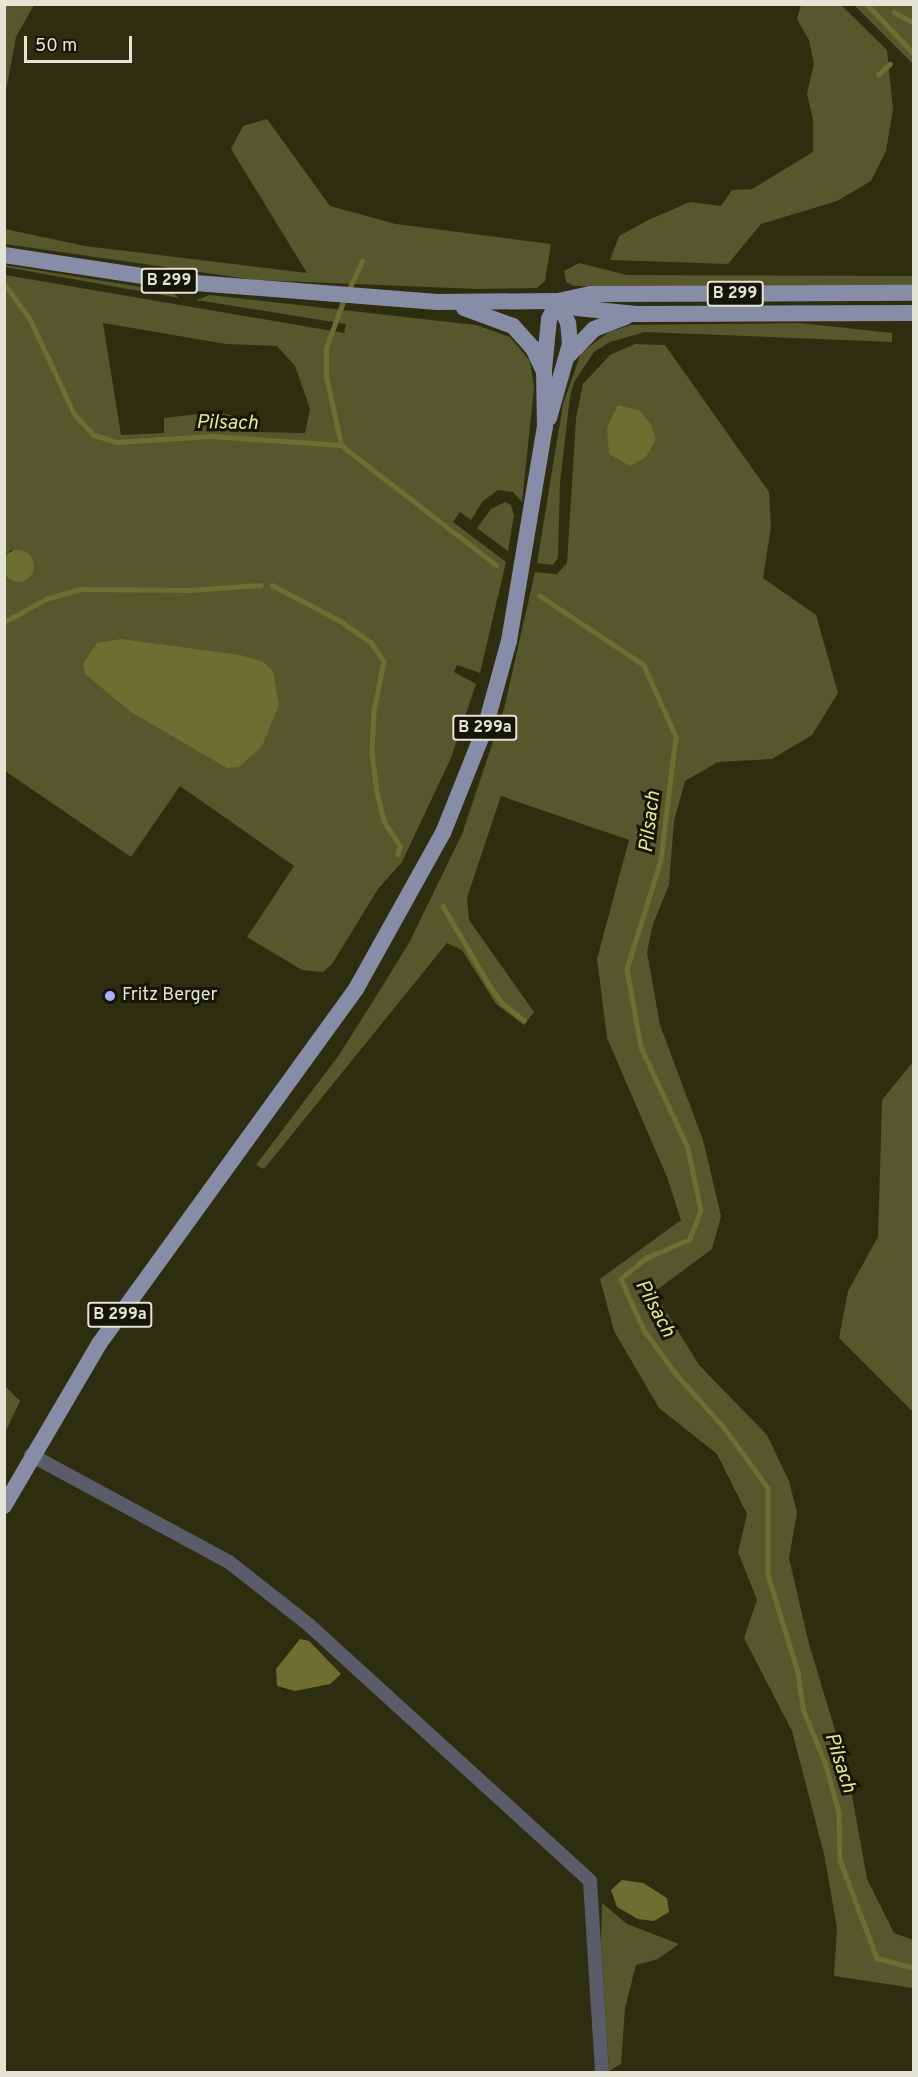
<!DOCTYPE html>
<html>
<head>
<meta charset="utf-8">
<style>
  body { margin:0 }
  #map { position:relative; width:918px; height:2077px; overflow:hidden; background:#2d2d10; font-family:Overpass,sans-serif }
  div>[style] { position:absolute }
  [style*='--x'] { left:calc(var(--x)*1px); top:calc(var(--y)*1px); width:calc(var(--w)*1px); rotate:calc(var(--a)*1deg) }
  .green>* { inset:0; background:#56572c }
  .water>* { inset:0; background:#6e6e32 }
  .round { border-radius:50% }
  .stream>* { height:4.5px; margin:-2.25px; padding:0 2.25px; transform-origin:2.25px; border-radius:2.25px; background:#6e6e32 }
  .minor>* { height:14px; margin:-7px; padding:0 7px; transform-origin:7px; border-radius:7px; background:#5a5d69 }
  .primary>* { height:16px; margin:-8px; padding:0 8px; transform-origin:8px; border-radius:8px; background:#888da7 }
  .dots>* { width:16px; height:16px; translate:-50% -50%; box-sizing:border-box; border:3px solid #151508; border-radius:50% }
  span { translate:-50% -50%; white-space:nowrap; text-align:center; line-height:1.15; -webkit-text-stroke:6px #151508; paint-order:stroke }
  .shield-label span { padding:2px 4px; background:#151508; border:2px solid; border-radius:4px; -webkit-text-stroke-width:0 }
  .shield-label { font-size:16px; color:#e3e4d3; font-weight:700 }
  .poi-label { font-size:18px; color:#e3e4d3 }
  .left { translate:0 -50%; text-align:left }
  .water-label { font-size:20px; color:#e9e990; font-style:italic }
  .frame { position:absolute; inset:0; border:6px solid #e3e4d3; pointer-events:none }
  .scale { position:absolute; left:24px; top:36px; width:108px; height:27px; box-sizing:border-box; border:3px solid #e3e4d3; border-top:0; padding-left:8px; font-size:18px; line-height:21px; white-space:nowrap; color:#e3e4d3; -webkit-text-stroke:4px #151508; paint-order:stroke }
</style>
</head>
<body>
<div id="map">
  <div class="green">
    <div style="clip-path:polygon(5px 4px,34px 5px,16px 37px,5px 96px)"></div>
    <div style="clip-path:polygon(801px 5px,841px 5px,887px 50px,893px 109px,886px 151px,871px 181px,837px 201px,761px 224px,728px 264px,610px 260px,619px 236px,648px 220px,690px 202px,721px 206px,732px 190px,752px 189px,813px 152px,813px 119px,807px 94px,814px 64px,809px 40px,797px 19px)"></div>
    <div style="clip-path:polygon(854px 5px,913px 5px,913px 64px)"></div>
    <div style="clip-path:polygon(267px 119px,330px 206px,396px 224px,551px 244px,545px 281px,537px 288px,478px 289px,255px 280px,5px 244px,5px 229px,85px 246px,307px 273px,231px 149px,243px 126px)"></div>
    <div style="clip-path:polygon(579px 263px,627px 275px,913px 276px,914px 286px,574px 286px,566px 282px,564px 271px)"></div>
    <div style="clip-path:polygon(5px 265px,172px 292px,179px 298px,5px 267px)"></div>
    <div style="clip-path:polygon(evenodd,5px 275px,344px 333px,346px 324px,196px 300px,210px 295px,476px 325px,510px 337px,530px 361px,534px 388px,522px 502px,513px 492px,498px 490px,483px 501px,471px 520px,460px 512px,453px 522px,506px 562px,480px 673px,457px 665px,454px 672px,476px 684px,451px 758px,402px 862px,378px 889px,332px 964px,323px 972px,302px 970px,247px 937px,294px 866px,180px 786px,131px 857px,5px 771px,5px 577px,15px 582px,12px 549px,5px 556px,5px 275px,103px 323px,226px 344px,277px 346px,295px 366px,310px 409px,305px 433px,257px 432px,250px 419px,215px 412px,164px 418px,164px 433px,121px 435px,103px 323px)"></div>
    <div style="clip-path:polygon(800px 323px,892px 333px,892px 342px,645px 332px,610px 342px,594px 352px,574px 382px,570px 397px,560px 483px,558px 558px,553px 565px,537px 563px,563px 404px,581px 353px,609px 332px,631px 325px)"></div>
    <div style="clip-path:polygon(635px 344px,665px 345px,769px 492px,771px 527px,763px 578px,816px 615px,838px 693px,812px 735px,772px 759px,718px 762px,685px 781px,674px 821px,669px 885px,653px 924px,647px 952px,660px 1025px,703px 1140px,721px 1216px,712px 1249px,654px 1292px,699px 1365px,767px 1435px,789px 1481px,797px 1513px,789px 1558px,809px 1644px,848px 1773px,867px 1879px,894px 1933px,913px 1940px,913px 1988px,834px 1976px,837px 1928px,824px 1854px,792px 1731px,744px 1638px,757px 1600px,738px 1552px,747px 1514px,717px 1454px,659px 1408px,614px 1331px,600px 1279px,681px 1220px,667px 1177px,607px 1038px,597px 959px,629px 840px,501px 796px,467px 898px,469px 920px,534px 1012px,524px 1025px,496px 1004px,462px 950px,447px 943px,264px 1169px,256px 1165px,339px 1055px,382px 987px,410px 941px,462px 834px,504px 709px,535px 572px,557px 574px,567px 563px,576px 418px,583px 384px,610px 355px)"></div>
    <div style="clip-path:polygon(505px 502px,511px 505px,514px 515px,508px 551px,477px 528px,491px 509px)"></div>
    <div style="clip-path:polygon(913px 1062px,913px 1412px,839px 1338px,848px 1291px,878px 1237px,882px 1100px)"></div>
    <div style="clip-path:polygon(5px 1386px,20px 1401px,5px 1433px)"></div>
    <div style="clip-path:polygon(602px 1903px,627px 1924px,679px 1944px,658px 1959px,636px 1965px,625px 2008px,621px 2064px,609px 2071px,601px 1944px)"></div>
  </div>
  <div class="water">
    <div style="clip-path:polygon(618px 405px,639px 410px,650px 423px,656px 439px,646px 457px,630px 466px,609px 454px,607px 428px)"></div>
    <div class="round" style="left:2px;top:550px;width:32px;height:32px"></div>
    <div style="clip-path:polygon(121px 639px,240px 655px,263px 662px,273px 671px,279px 705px,262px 746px,239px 767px,227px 768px,131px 712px,85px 674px,83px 664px,97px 643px)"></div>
    <div style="clip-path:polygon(300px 1639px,309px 1641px,341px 1674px,330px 1684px,295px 1691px,277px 1686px,276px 1669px)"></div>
    <div style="clip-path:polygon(622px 1880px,643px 1883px,667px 1898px,669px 1912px,654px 1921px,638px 1919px,617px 1907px,611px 1890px)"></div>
  </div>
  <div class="stream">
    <div style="--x:867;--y:4;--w:69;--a:46.8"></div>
    <div style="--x:894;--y:12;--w:23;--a:29"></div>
    <div style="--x:878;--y:75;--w:16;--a:-43"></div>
    <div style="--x:4;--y:283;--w:44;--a:54.2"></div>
    <div style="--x:30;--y:319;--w:106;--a:64.9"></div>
    <div style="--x:75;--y:415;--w:28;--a:46"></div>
    <div style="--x:94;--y:435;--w:24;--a:17"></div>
    <div style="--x:117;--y:442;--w:94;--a:-3.7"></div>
    <div style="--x:211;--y:436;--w:130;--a:4"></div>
    <div style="--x:341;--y:445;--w:196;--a:37.7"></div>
    <div style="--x:348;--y:291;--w:33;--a:-65"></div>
    <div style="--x:341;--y:445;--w:70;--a:-102.4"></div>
    <div style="--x:326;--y:377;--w:29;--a:-90"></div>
    <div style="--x:326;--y:348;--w:52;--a:-69.8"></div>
    <div style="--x:272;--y:585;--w:76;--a:27.6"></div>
    <div style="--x:339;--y:620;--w:39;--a:35"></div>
    <div style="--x:371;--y:642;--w:23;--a:56"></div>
    <div style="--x:384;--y:661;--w:51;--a:101.3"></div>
    <div style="--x:374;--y:711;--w:41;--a:92.8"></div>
    <div style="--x:372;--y:752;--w:40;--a:82.9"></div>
    <div style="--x:377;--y:792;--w:30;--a:76"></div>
    <div style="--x:384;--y:821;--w:30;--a:57"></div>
    <div style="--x:400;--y:846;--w:9;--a:103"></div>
    <div style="--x:539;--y:595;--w:126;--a:33.7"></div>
    <div style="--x:644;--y:665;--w:79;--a:66"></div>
    <div style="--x:676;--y:737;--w:124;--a:97"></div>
    <div style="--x:661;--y:860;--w:114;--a:107.3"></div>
    <div style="--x:627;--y:969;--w:79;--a:79.8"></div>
    <div style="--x:641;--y:1047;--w:111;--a:65"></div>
    <div style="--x:688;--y:1148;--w:64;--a:78.3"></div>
    <div style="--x:701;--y:1211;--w:31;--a:112"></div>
    <div style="--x:689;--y:1240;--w:46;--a:156.8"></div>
    <div style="--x:647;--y:1258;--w:33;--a:141"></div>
    <div style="--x:621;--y:1279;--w:56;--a:65.7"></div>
    <div style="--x:644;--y:1330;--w:56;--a:53.7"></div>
    <div style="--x:677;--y:1375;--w:69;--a:48"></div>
    <div style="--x:723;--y:1426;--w:77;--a:54"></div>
    <div style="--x:768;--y:1488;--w:87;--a:90"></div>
    <div style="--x:768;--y:1575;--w:102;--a:72.8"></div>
    <div style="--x:798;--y:1672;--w:37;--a:82"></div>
    <div style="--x:803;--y:1709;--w:57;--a:67.5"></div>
    <div style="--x:825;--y:1762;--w:52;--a:74.4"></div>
    <div style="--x:839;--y:1812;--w:48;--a:88.8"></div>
    <div style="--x:840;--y:1860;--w:105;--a:69.3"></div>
    <div style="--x:877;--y:1958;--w:38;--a:15"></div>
    <div style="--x:4;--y:622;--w:48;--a:-28.7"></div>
    <div style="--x:46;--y:599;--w:35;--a:-16"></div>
    <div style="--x:80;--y:589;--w:111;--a:0.5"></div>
    <div style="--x:191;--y:590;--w:70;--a:-4.1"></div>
    <div style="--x:443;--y:906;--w:93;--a:59.6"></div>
    <div style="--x:490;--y:986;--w:21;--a:55"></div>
    <div style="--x:502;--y:1003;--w:28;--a:38"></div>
  </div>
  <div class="minor">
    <div style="--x:31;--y:1455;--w:225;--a:28.4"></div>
    <div style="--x:229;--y:1562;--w:102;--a:38.2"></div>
    <div style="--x:309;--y:1625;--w:380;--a:42.3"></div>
    <div style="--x:590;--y:1881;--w:191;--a:86.4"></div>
  </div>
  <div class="primary">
    <div style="--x:4;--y:255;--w:181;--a:8.6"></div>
    <div style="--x:183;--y:282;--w:255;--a:4.5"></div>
    <div style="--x:437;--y:302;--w:121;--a:-0.5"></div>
    <div style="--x:558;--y:301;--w:34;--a:-12"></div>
    <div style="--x:591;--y:294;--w:323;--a:-0.2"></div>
    <div style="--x:558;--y:301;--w:20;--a:20"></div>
    <div style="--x:577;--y:308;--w:59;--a:5.8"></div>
    <div style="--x:636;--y:314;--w:278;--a:-0.2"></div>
    <div style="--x:464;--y:308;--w:52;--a:20.2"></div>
    <div style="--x:513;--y:326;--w:30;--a:48"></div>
    <div style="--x:533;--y:348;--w:23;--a:65"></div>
    <div style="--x:568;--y:356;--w:37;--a:-46"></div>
    <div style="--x:594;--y:329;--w:34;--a:-21"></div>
    <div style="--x:549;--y:418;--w:77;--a:-74.2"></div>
    <div style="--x:570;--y:344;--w:21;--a:-95"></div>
    <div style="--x:568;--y:323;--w:24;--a:-114"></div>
    <div style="--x:4;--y:1506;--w:188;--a:-59.6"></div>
    <div style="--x:99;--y:1344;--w:438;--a:-54.1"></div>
    <div style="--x:356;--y:989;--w:179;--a:-60.9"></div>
    <div style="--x:443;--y:833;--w:113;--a:-68.2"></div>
    <div style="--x:485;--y:728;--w:90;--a:-74.6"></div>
    <div style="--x:509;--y:641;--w:217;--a:-80.5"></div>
    <div style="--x:545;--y:427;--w:57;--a:-91"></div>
    <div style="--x:544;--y:370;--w:51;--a:-84.4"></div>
    <div style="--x:549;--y:319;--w:20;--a:-63"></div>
  </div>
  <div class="dots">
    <div style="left:110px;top:996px;background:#a6b1fc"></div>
  </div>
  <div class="shield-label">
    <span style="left:169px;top:281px">B 299</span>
    <span style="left:735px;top:294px">B 299</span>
    <span style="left:485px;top:728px">B 299a</span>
    <span style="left:120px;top:1315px">B 299a</span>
  </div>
  <div class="poi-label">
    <span class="left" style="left:122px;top:996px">Fritz Berger</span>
  </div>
  <div class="water-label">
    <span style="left:227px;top:424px;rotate:1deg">Pilsach</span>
    <span style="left:651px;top:822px;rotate:-83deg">Pilsach</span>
    <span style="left:654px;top:1309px;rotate:62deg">Pilsach</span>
    <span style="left:839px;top:1763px;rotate:72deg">Pilsach</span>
  </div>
  <div class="frame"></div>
  <div class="scale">50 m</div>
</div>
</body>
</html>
